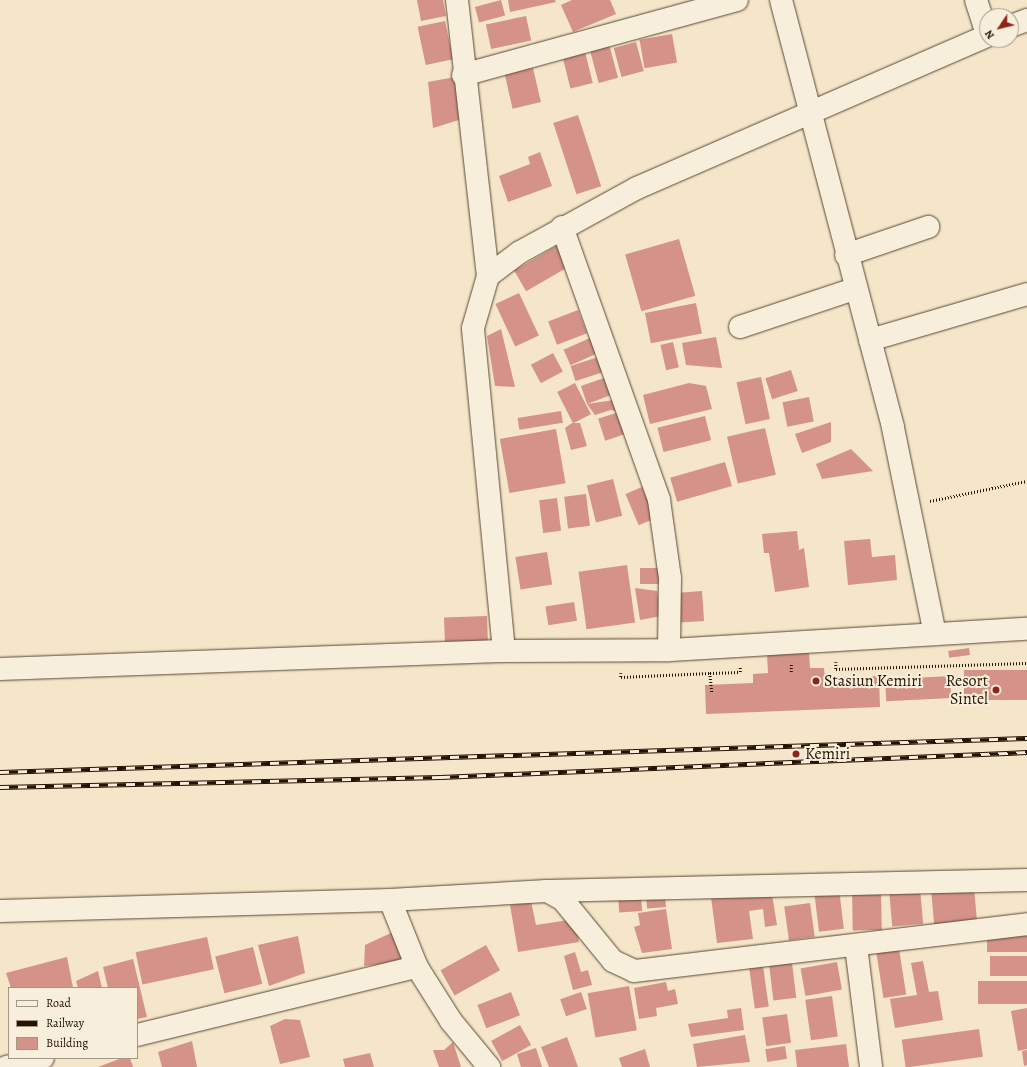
<!DOCTYPE html>
<html>
<head>
<meta charset="utf-8">
<style>
  body { margin:0 }
  #map { position:relative; width:1027px; height:1067px; overflow:hidden; background:#f5e5c9; font-family:Alegreya,serif }
  div>[style] { position:absolute }
  [style*='--x'] { left:calc(var(--x)*1px); top:calc(var(--y)*1px); width:calc(var(--w)*1px); rotate:calc(var(--a)*1deg) }
  .building>* { inset:0; background:#d49288; transform-origin:0 0 }
  .path>* { height:2.5px; margin-top:-1.25px; transform-origin:0; background:repeating-linear-gradient(90deg,#251200 0 1px,transparent 0 3px) }
  .roads { filter:drop-shadow(0 0 1px #594732) drop-shadow(0 0 1px #594732) }
  .minor>* { height:22px; margin:-11px; padding:0 11px; transform-origin:11px; border-radius:11px; background:#f8eedc }
  .rail>* { height:4.5px; margin-top:-2.25px; transform-origin:0; background:repeating-linear-gradient(90deg,#f8eedc 0 9px,#251200 0 18px); box-sizing:border-box; border-block:1px solid #251200 }
  .dots>* { width:11px; height:11px; translate:-50% -50%; box-sizing:border-box; border:2px solid #f8eedc; border-radius:50% }
  span { translate:-50% -50%; white-space:nowrap; text-align:center; line-height:1.15; -webkit-text-stroke:4px #f8eedc; paint-order:stroke }
  .poi-label { font-size:16px; color:#251200 }
  .left { translate:0 -50%; text-align:left }
  .right { translate:-100% -50%; text-align:right }
  .legend { position:absolute; left:8px; top:987px; width:130px; height:72px; box-sizing:border-box; background:#f8eedc; border:1px solid #a49684; margin:0; padding:5px 7px; list-style:none; font-size:12px; color:#251200 }
  .legend li { display:flex; align-items:center; gap:8px; height:20px }
  .legend b { width:20px; border:1px solid #a49684 }
  .north { position:absolute; left:979px; top:8px; width:40px; height:40px; box-sizing:border-box; background:#f8eedc; border:1px solid #a49684; border-radius:50%; rotate:235deg; font-size:11px; font-weight:700; line-height:16px; text-align:center; color:#251200 }
  .north::after { content:''; display:block; margin:auto; width:14px; height:18px; background:#8f2418; clip-path:polygon(50% 0,100% 100%,50% 72%,0 100%) }
</style>
</head>
<body>
<div id="map">
  <div class="building">
    <div style="clip-path:polygon(417px 0,443px 0,446px 16px,421px 21px)"></div>
    <div style="left:501px;top:0;width:16px;height:27px;rotate:75deg"></div>
    <div style="clip-path:polygon(508px 0,555px 0,556px 2px,510px 12px)"></div>
    <div style="clip-path:polygon(572px 0,610px 0,616px 14px,573px 32px,561px 5px)"></div>
    <div style="left:526px;top:16px;width:25px;height:41px;rotate:78deg"></div>
    <div style="left:445px;top:21px;width:39px;height:28px;rotate:78deg"></div>
    <div style="left:672px;top:34px;width:29px;height:33px;rotate:80deg"></div>
    <div style="left:636px;top:42px;width:30px;height:23px;rotate:75deg"></div>
    <div style="left:609px;top:44px;width:35px;height:20px;rotate:75deg"></div>
    <div style="left:585px;top:52px;width:32px;height:23px;rotate:76deg"></div>
    <div style="left:533px;top:68px;width:35px;height:29px;rotate:77deg"></div>
    <div style="clip-path:polygon(455px 77px,462px 119px,433px 128px,428px 82px)"></div>
    <div style="left:578px;top:115px;width:75px;height:26px;rotate:72deg"></div>
    <div style="clip-path:polygon(540px 152px,552px 186px,508px 202px,499px 176px,530px 164px,528px 157px)"></div>
    <div style="left:679px;top:239px;width:59px;height:56px;rotate:74deg"></div>
    <div style="left:560px;top:244px;width:24px;height:53px;rotate:60deg"></div>
    <div style="left:519px;top:293px;width:47px;height:26px;rotate:65deg"></div>
    <div style="left:696px;top:303px;width:31px;height:52px;rotate:79deg"></div>
    <div style="left:578px;top:310px;width:25px;height:32px;rotate:69deg"></div>
    <div style="clip-path:polygon(501px 329px,515px 387px,495px 386px,487px 336px)"></div>
    <div style="clip-path:polygon(716px 337px,722px 368px,686px 365px,682px 343px)"></div>
    <div style="left:590px;top:338px;width:17px;height:29px;rotate:66deg"></div>
    <div style="left:673px;top:342px;width:26px;height:13px;rotate:77deg"></div>
    <div style="left:553px;top:353px;width:21px;height:25px;rotate:62deg"></div>
    <div style="left:601px;top:356px;width:16px;height:32px;rotate:72deg"></div>
    <div style="left:791px;top:370px;width:22px;height:27px;rotate:72deg"></div>
    <div style="left:761px;top:377px;width:43px;height:25px;rotate:78deg"></div>
    <div style="clip-path:polygon(604px 378px,611px 395px,587px 404px,614px 400px,619px 412px,611px 410px,595px 415px,587px 404px,581px 386px)"></div>
    <div style="left:575px;top:383px;width:35px;height:20px;rotate:63deg"></div>
    <div style="clip-path:polygon(689px 383px,706px 386px,712px 409px,650px 424px,643px 395px)"></div>
    <div style="left:809px;top:397px;width:25px;height:27px;rotate:79deg"></div>
    <div style="left:561px;top:411px;width:12px;height:44px;rotate:81deg"></div>
    <div style="left:619px;top:412px;width:23px;height:22px;rotate:72deg"></div>
    <div style="left:705px;top:416px;width:25px;height:49px;rotate:76deg"></div>
    <div style="clip-path:polygon(831px 422px,831px 442px,802px 453px,795px 434px)"></div>
    <div style="clip-path:polygon(572px 423px,580px 423px,587px 446px,571px 450px,565px 428px)"></div>
    <div style="left:765px;top:428px;width:48px;height:39px;rotate:77deg"></div>
    <div style="left:556px;top:429px;width:55px;height:57px;rotate:80deg"></div>
    <div style="clip-path:polygon(851px 449px,873px 471px,822px 479px,816px 464px)"></div>
    <div style="left:725px;top:462px;width:25px;height:57px;rotate:74deg"></div>
    <div style="left:613px;top:479px;width:38px;height:27px;rotate:76deg"></div>
    <div style="left:642px;top:487px;width:34px;height:18px;rotate:67deg"></div>
    <div style="left:586px;top:494px;width:32px;height:22px;rotate:83deg"></div>
    <div style="left:557px;top:498px;width:33px;height:18px;rotate:83deg"></div>
    <div style="clip-path:polygon(797px 531px,799px 550px,804px 548px,809px 587px,775px 592px,769px 553px,764px 553px,762px 534px)"></div>
    <div style="clip-path:polygon(870px 539px,872px 557px,895px 555px,897px 580px,848px 585px,844px 541px)"></div>
    <div style="left:547px;top:552px;width:33px;height:32px;rotate:81deg"></div>
    <div style="left:627px;top:565px;width:58px;height:49px;rotate:82deg"></div>
    <div style="left:640px;top:568px;width:23px;height:16px"></div>
    <div style="clip-path:polygon(635px 588px,657px 591px,661px 616px,640px 620px)"></div>
    <div style="left:702px;top:591px;width:30px;height:24px;rotate:86deg"></div>
    <div style="left:574px;top:602px;width:19px;height:29px;rotate:81deg"></div>
    <div style="left:487px;top:616px;width:25px;height:43px;rotate:88deg"></div>
    <div style="left:969px;top:648px;width:7px;height:21px;rotate:82deg"></div>
    <div style="clip-path:polygon(809px 652px,810px 668px,824px 668px,825px 678px,879px 676px,880px 707px,706px 714px,705px 685px,753px 683px,753px 674px,768px 673px,767px 654px)"></div>
    <div style="left:1027px;top:670px;width:30px;height:63px;rotate:90deg"></div>
    <div style="left:950px;top:676px;width:22px;height:65px;rotate:87deg"></div>
    <div style="left:974px;top:887px;width:35px;height:43px;rotate:85deg"></div>
    <div style="clip-path:polygon(771px 888px,777px 925px,765px 927px,763px 909px,749px 911px,753px 939px,717px 943px,711px 897px)"></div>
    <div style="left:920px;top:888px;width:36px;height:31px;rotate:85deg"></div>
    <div style="left:839px;top:889px;width:40px;height:25px;rotate:83deg"></div>
    <div style="left:881px;top:889px;width:41px;height:29px;rotate:89deg"></div>
    <div style="left:641px;top:895px;width:16px;height:23px;rotate:86deg"></div>
    <div style="left:665px;top:895px;width:12px;height:19px;rotate:85deg"></div>
    <div style="clip-path:polygon(531px 901px,536px 925px,575px 919px,579px 942px,518px 952px,510px 905px)"></div>
    <div style="left:810px;top:903px;width:34px;height:26px;rotate:82deg"></div>
    <div style="clip-path:polygon(666px 909px,672px 949px,642px 953px,634px 927px,640px 925px,638px 913px)"></div>
    <div style="clip-path:polygon(393px 932px,406px 961px,364px 966px,365px 945px)"></div>
    <div style="clip-path:polygon(298px 936px,305px 973px,269px 986px,258px 945px)"></div>
    <div style="left:1027px;top:936px;width:16px;height:40px;rotate:90deg"></div>
    <div style="left:207px;top:937px;width:33px;height:73px;rotate:78deg"></div>
    <div style="left:486px;top:945px;width:29px;height:52px;rotate:61deg"></div>
    <div style="left:253px;top:947px;width:38px;height:39px;rotate:76deg"></div>
    <div style="left:899px;top:949px;width:46px;height:23px;rotate:81deg"></div>
    <div style="clip-path:polygon(575px 952px,581px 972px,588px 970px,592px 985px,573px 990px,564px 956px)"></div>
    <div style="left:1027px;top:956px;width:20px;height:37px;rotate:90deg"></div>
    <div style="clip-path:polygon(67px 957px,73px 988px,11px 988px,6px 973px)"></div>
    <div style="clip-path:polygon(133px 959px,147px 1017px,137px 1019px,137px 988px,108px 988px,103px 967px)"></div>
    <div style="clip-path:polygon(923px 961px,929px 992px,938px 991px,943px 1020px,895px 1028px,890px 999px,917px 995px,911px 963px)"></div>
    <div style="left:837px;top:962px;width:28px;height:37px;rotate:80deg"></div>
    <div style="left:792px;top:963px;width:35px;height:23px;rotate:83deg"></div>
    <div style="left:763px;top:966px;width:41px;height:14px;rotate:82deg"></div>
    <div style="clip-path:polygon(98px 971px,102px 988px,78px 988px,76px 981px)"></div>
    <div style="left:1027px;top:981px;width:23px;height:49px;rotate:90deg"></div>
    <div style="clip-path:polygon(666px 982px,668px 991px,675px 989px,678px 1004px,656px 1008px,657px 1016px,639px 1019px,634px 988px)"></div>
    <div style="left:629px;top:986px;width:45px;height:42px;rotate:80deg"></div>
    <div style="left:511px;top:992px;width:25px;height:36px;rotate:69deg"></div>
    <div style="left:581px;top:992px;width:18px;height:22px;rotate:71deg"></div>
    <div style="left:832px;top:996px;width:41px;height:27px;rotate:82deg"></div>
    <div style="clip-path:polygon(741px 1008px,744px 1030px,691px 1037px,688px 1024px,728px 1018px,727px 1010px)"></div>
    <div style="clip-path:polygon(1027px 1008px,1027px 1049px,1018px 1051px,1011px 1011px)"></div>
    <div style="left:787px;top:1014px;width:29px;height:25px;rotate:82deg"></div>
    <div style="clip-path:polygon(285px 1019px,300px 1020px,310px 1057px,280px 1064px,270px 1026px)"></div>
    <div style="left:520px;top:1025px;width:23px;height:33px;rotate:61deg"></div>
    <div style="left:979px;top:1029px;width:28px;height:78px;rotate:82deg"></div>
    <div style="clip-path:polygon(745px 1035px,750px 1062px,697px 1067px,693px 1044px)"></div>
    <div style="clip-path:polygon(567px 1037px,578px 1067px,549px 1067px,541px 1047px)"></div>
    <div style="clip-path:polygon(192px 1041px,197px 1067px,162px 1067px,158px 1052px)"></div>
    <div style="clip-path:polygon(453px 1042px,461px 1067px,439px 1067px,433px 1050px,444px 1050px)"></div>
    <div style="clip-path:polygon(846px 1044px,849px 1067px,797px 1067px,795px 1050px)"></div>
    <div style="left:785px;top:1046px;width:13px;height:20px;rotate:81deg"></div>
    <div style="clip-path:polygon(536px 1048px,542px 1067px,521px 1067px,517px 1054px)"></div>
    <div style="clip-path:polygon(645px 1049px,650px 1067px,622px 1067px,619px 1058px)"></div>
    <div style="clip-path:polygon(1027px 1050px,1027px 1065px,1024px 1066px,1022px 1051px)"></div>
    <div style="clip-path:polygon(370px 1053px,374px 1067px,345px 1067px,343px 1059px)"></div>
    <div style="clip-path:polygon(122px 1058px,130px 1058px,133px 1067px,98px 1067px)"></div>
  </div>
  <div class="path">
    <div style="--x:930;--y:501;--w:99;--a:-11.7"></div>
    <div style="--x:836;--y:662;--w:7;--a:90"></div>
    <div style="--x:836;--y:669;--w:191;--a:-1.8"></div>
    <div style="--x:791;--y:672;--w:8;--a:-90"></div>
    <div style="--x:621;--y:673;--w:4;--a:90"></div>
    <div style="--x:621;--y:677;--w:89;--a:-2.6"></div>
    <div style="--x:710;--y:673;--w:30;--a:-2"></div>
    <div style="--x:740;--y:672;--w:5;--a:-90"></div>
    <div style="--x:710;--y:673;--w:19;--a:84"></div>
  </div>
  <div class="roads">
    <div class="minor">
      <div style="--x:457;--y:0;--w:278;--a:83.6"></div>
      <div style="--x:781;--y:0;--w:442;--a:75.3"></div>
      <div style="--x:893;--y:428;--w:210;--a:78.5"></div>
      <div style="--x:976;--y:0;--w:35;--a:72"></div>
      <div style="--x:1011;--y:26;--w:17;--a:-21"></div>
      <div style="--x:463;--y:75;--w:284;--a:-15.3"></div>
      <div style="--x:562;--y:227;--w:290;--a:70.4"></div>
      <div style="--x:659;--y:500;--w:79;--a:82"></div>
      <div style="--x:670;--y:578;--w:72;--a:90.8"></div>
      <div style="--x:846;--y:255;--w:87;--a:-18.9"></div>
      <div style="--x:740;--y:327;--w:120;--a:-18.4"></div>
      <div style="--x:870;--y:340;--w:164;--a:-16.3"></div>
      <div style="--x:504;--y:651;--w:324;--a:-95.5"></div>
      <div style="--x:473;--y:328;--w:54;--a:-73.9"></div>
      <div style="--x:488;--y:276;--w:40;--a:-37"></div>
      <div style="--x:520;--y:252;--w:133;--a:-28.7"></div>
      <div style="--x:637;--y:188;--w:382;--a:-23.5"></div>
      <div style="--x:0;--y:669;--w:504;--a:-2.05"></div>
      <div style="--x:504;--y:651;--w:165;--a:-0.3"></div>
      <div style="--x:669;--y:650;--w:359;--a:-3.4"></div>
      <div style="--x:547;--y:891;--w:18;--a:29"></div>
      <div style="--x:563;--y:900;--w:79;--a:50.7"></div>
      <div style="--x:613;--y:961;--w:23;--a:25"></div>
      <div style="--x:634;--y:971;--w:396;--a:-6.8"></div>
      <div style="--x:390;--y:900;--w:72;--a:68.1"></div>
      <div style="--x:417;--y:967;--w:64;--a:57.8"></div>
      <div style="--x:451;--y:1021;--w:60;--a:50.4"></div>
      <div style="--x:0;--y:911;--w:390;--a:-1.6"></div>
      <div style="--x:390;--y:900;--w:157;--a:-3.3"></div>
      <div style="--x:547;--y:891;--w:480;--a:-1.3"></div>
      <div style="--x:856;--y:946;--w:122;--a:82.9"></div>
      <div style="--x:137;--y:1035;--w:288;--a:-13.7"></div>
      <div style="--x:6;--y:1067;--w:38;--a:-14"></div>
    </div>
  </div>
  <div class="rail">
    <div style="--x:0;--y:772;--w:1028;--a:-1.9"></div>
    <div style="--x:0;--y:787;--w:441;--a:-1.3"></div>
    <div style="--x:441;--y:777;--w:587;--a:-2.44"></div>
  </div>
  <div class="dots">
    <div style="left:816px;top:681px;background:#8f2418"></div>
    <div style="left:996px;top:690px;background:#8f2418"></div>
    <div style="left:796px;top:754px;background:#8f2418"></div>
  </div>
  <div class="poi-label">
    <span class="left" style="left:824px;top:681px">Stasiun Kemiri</span>
    <span class="right" style="left:988px;top:690px">Resort<br>Sintel</span>
    <span class="left" style="left:805px;top:754px">Kemiri</span>
  </div>
  <ul class="legend">
  <li><b style="height:5px;background:#f8eedc"></b>Road</li>
  <li><b style="height:5px;background:#251200"></b>Railway</li>
  <li><b style="height:11px;background:#d49288"></b>Building</li>
  </ul>
  <div class="north">N</div>
</div>
</body>
</html>
